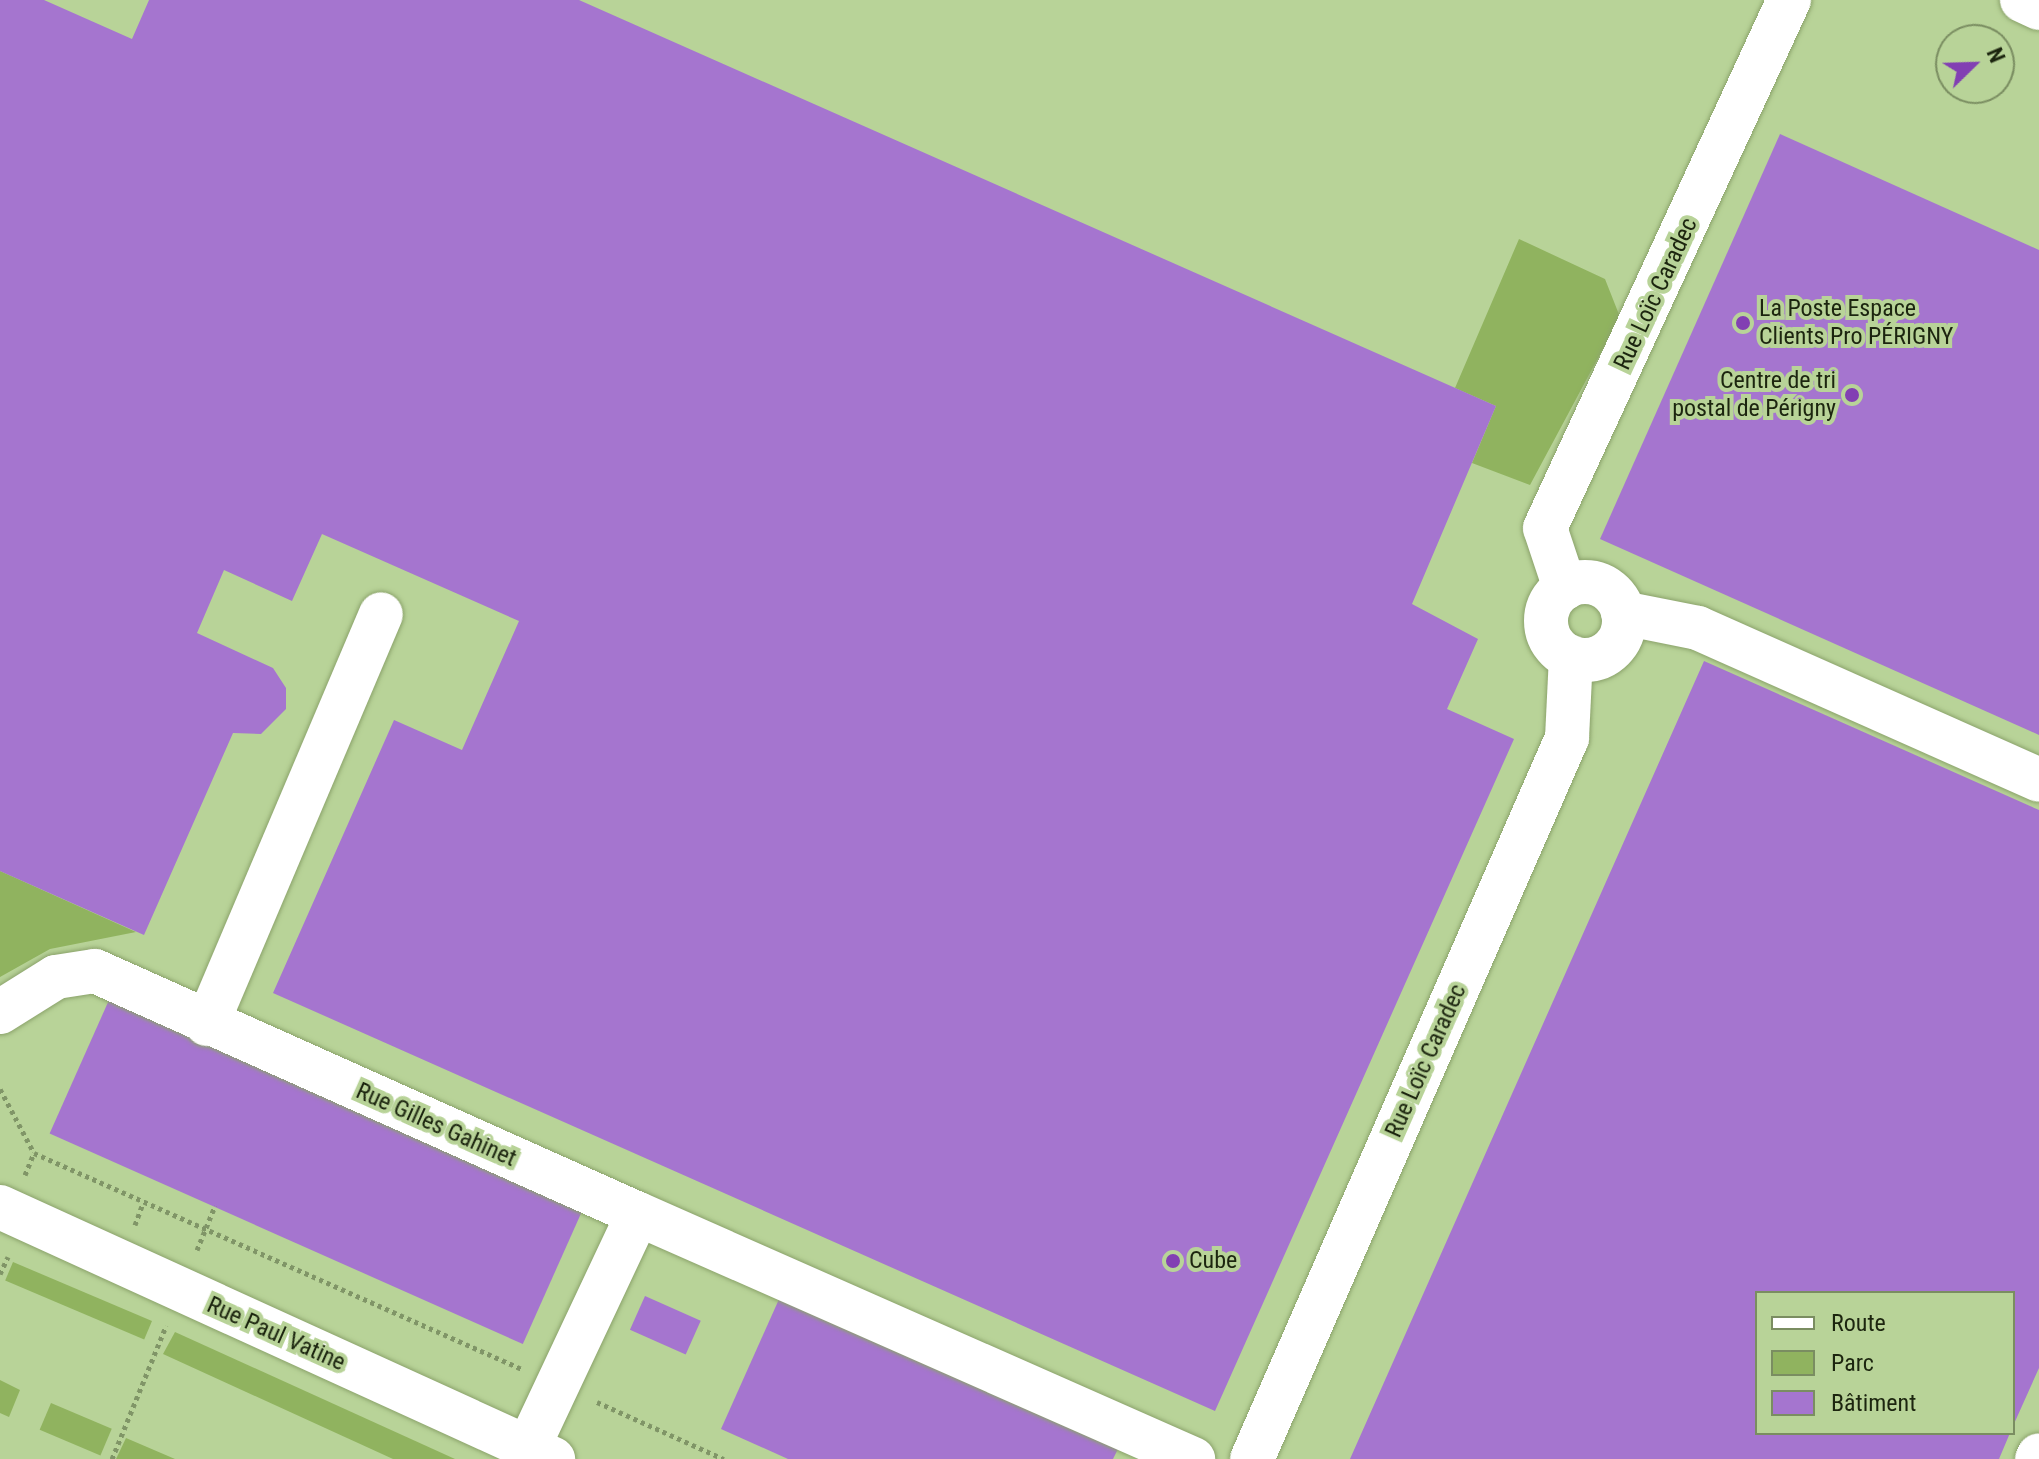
<!DOCTYPE html>
<html>
<head>
<meta charset="utf-8">
<style>
  body { margin:0 }
  #map { position:relative; width:2039px; height:1459px; overflow:hidden; background:#b8d398; font-family:"Roboto Condensed",sans-serif }
  div>[style] { position:absolute }
  [style*='--x'] { left:calc(var(--x)*1px); top:calc(var(--y)*1px); width:calc(var(--w)*1px); rotate:calc(var(--a)*1deg) }
  .green>* { inset:0; background:#90b35f; transform-origin:0 0 }
  .building>* { inset:0; background:#a575cf; transform-origin:0 0 }
  .path>* { height:5px; margin-top:-2.5px; transform-origin:0; background:repeating-linear-gradient(90deg,#809567 0 4px,transparent 0 8px) }
  .roads { filter:drop-shadow(0 0 2px #8ba36b) drop-shadow(0 0 2px #8ba36b) }
  .minor>* { height:44px; margin:-22px; padding:0 22px; transform-origin:22px; border-radius:22px; background:#fff }
  .minor>.ring { margin:-22px; padding:0; box-sizing:content-box; background:none; border:44px solid #fff; border-radius:50% }
  .dots>* { width:22px; height:22px; translate:-50% -50%; box-sizing:border-box; border:4px solid #b8d398; border-radius:50% }
  span { translate:-50% -50%; white-space:nowrap; text-align:center; line-height:1.15; -webkit-text-stroke:8px #b8d398; paint-order:stroke }
  .street-label { font-size:24px; color:#1c250f }
  .poi-label { font-size:24px; color:#1c250f }
  .left { translate:0 -50%; text-align:left }
  .right { translate:-100% -50%; text-align:right }
  .legend { position:absolute; left:1755px; top:1291px; width:260px; height:144px; box-sizing:border-box; background:#b8d398; border:2px solid #7a8d61; margin:0; padding:10px 14px; list-style:none; font-size:24px; color:#1c250f }
  .legend li { display:flex; align-items:center; gap:16px; height:40px }
  .legend b { width:40px; border:2px solid #7a8d61 }
  .north { position:absolute; left:1935px; top:24px; width:80px; height:80px; box-sizing:border-box; background:#b8d398; border:2px solid #7a8d61; border-radius:50%; rotate:67deg; font-size:22px; font-weight:700; line-height:32px; text-align:center; color:#1c250f }
  .north::after { content:''; display:block; margin:auto; width:28px; height:36px; background:#823fb3; clip-path:polygon(50% 0,100% 100%,50% 72%,0 100%) }
</style>
</head>
<body>
<div id="map">
  <div class="green">
    <div style="clip-path:polygon(1519px 239px,1605px 279px,1620px 317px,1530px 485px,1472px 463px,1496px 406px,1455px 388px)"></div>
    <div style="clip-path:polygon(0 871px,136px 932px,50px 949px,0 977px)"></div>
    <div style="left:13px;top:1262px;width:151px;height:20px;rotate:23deg"></div>
    <div style="clip-path:polygon(175px 1332px,455px 1459px,393px 1459px,163px 1354px)"></div>
    <div style="clip-path:polygon(0 1380px,20px 1390px,9px 1417px,0 1413px)"></div>
    <div style="left:51px;top:1403px;width:66px;height:29px;rotate:23deg"></div>
    <div style="clip-path:polygon(126px 1438px,175px 1459px,116px 1459px)"></div>
  </div>
  <div class="building">
    <div style="clip-path:polygon(0 0,44px 0,132px 39px,149px 0,579px 0,1496px 406px,1412px 604px,1478px 639px,1447px 709px,1514px 739px,1215px 1411px,273px 993px,394px 720px,462px 750px,519px 621px,322px 534px,292px 601px,224px 570px,197px 633px,273px 668px,286px 688px,286px 709px,261px 734px,233px 733px,144px 935px,0 871px)"></div>
    <div style="clip-path:polygon(1780px 134px,2039px 250px,2039px 735px,1600px 539px)"></div>
    <div style="clip-path:polygon(1704px 661px,2039px 810px,2039px 1368px,2013px 1426px,2013px 1293px,1757px 1293px,1757px 1433px,2010px 1433px,1999px 1459px,1350px 1459px)"></div>
    <div style="left:109px;top:1000px;width:518px;height:146px;rotate:24deg"></div>
    <div style="left:645px;top:1296px;width:61px;height:37px;rotate:24deg"></div>
    <div style="clip-path:polygon(780px 1297px,1119px 1447px,1113px 1459px,788px 1459px,721px 1429px)"></div>
  </div>
  <div class="path">
    <div style="--x:0;--y:1089;--w:72;--a:62"></div>
    <div style="--x:34;--y:1153;--w:534;--a:23.88"></div>
    <div style="--x:25;--y:1175;--w:24;--a:-68"></div>
    <div style="--x:135;--y:1225;--w:23;--a:-70"></div>
    <div style="--x:197;--y:1250;--w:48;--a:-67.8"></div>
    <div style="--x:0;--y:1274;--w:19;--a:-65"></div>
    <div style="--x:597;--y:1402;--w:139;--a:24.2"></div>
    <div style="--x:112;--y:1459;--w:144;--a:-67.9"></div>
  </div>
  <div class="roads">
    <div class="minor">
      <div style="--x:2022;--y:0;--w:19;--a:25"></div>
      <div class="ring" style="left:1546px;top:582px;width:34px;height:34px"></div>
      <div style="--x:1565;--y:588;--w:63;--a:-108.4"></div>
      <div style="--x:1545;--y:528;--w:582;--a:-65.2"></div>
      <div style="--x:1623;--y:613;--w:76;--a:11.3"></div>
      <div style="--x:1698;--y:628;--w:373;--a:24"></div>
      <div style="--x:0;--y:1012;--w:66;--a:-32"></div>
      <div style="--x:56;--y:977;--w:39;--a:-9"></div>
      <div style="--x:95;--y:971;--w:595;--a:24.11"></div>
      <div style="--x:638;--y:1214;--w:259;--a:115.2"></div>
      <div style="--x:207;--y:1024;--w:445;--a:-67"></div>
      <div style="--x:0;--y:1207;--w:608;--a:24.5"></div>
      <div style="--x:638;--y:1214;--w:607;--a:23.82"></div>
      <div style="--x:1252;--y:1459;--w:787;--a:-66.4"></div>
      <div style="--x:1567;--y:738;--w:81;--a:-87.2"></div>
      <div style="--x:2037;--y:1459;--w:4;--a:-63"></div>
    </div>
  </div>
  <div class="dots">
    <div style="left:1743px;top:323px;background:#823fb3"></div>
    <div style="left:1852px;top:395px;background:#823fb3"></div>
    <div style="left:1173px;top:1261px;background:#823fb3"></div>
  </div>
  <div class="street-label">
    <span style="left:1656px;top:294px;rotate:-65deg">Rue Loïc Caradec</span>
    <span style="left:1426px;top:1061px;rotate:-66deg">Rue Loïc Caradec</span>
    <span style="left:436px;top:1125px;rotate:24deg">Rue Gilles Gahinet</span>
    <span style="left:276px;top:1334px;rotate:24deg">Rue Paul Vatine</span>
  </div>
  <div class="poi-label">
    <span class="left" style="left:1759px;top:323px">La Poste Espace<br>Clients Pro PÉRIGNY</span>
    <span class="right" style="left:1836px;top:395px">Centre de tri<br>postal de Périgny</span>
    <span class="left" style="left:1189px;top:1261px">Cube</span>
  </div>
  <ul class="legend">
  <li><b style="height:10px;background:#fff"></b>Route</li>
  <li><b style="height:22px;background:#90b35f"></b>Parc</li>
  <li><b style="height:22px;background:#a575cf"></b>Bâtiment</li>
  </ul>
  <div class="north">N</div>
</div>
</body>
</html>
